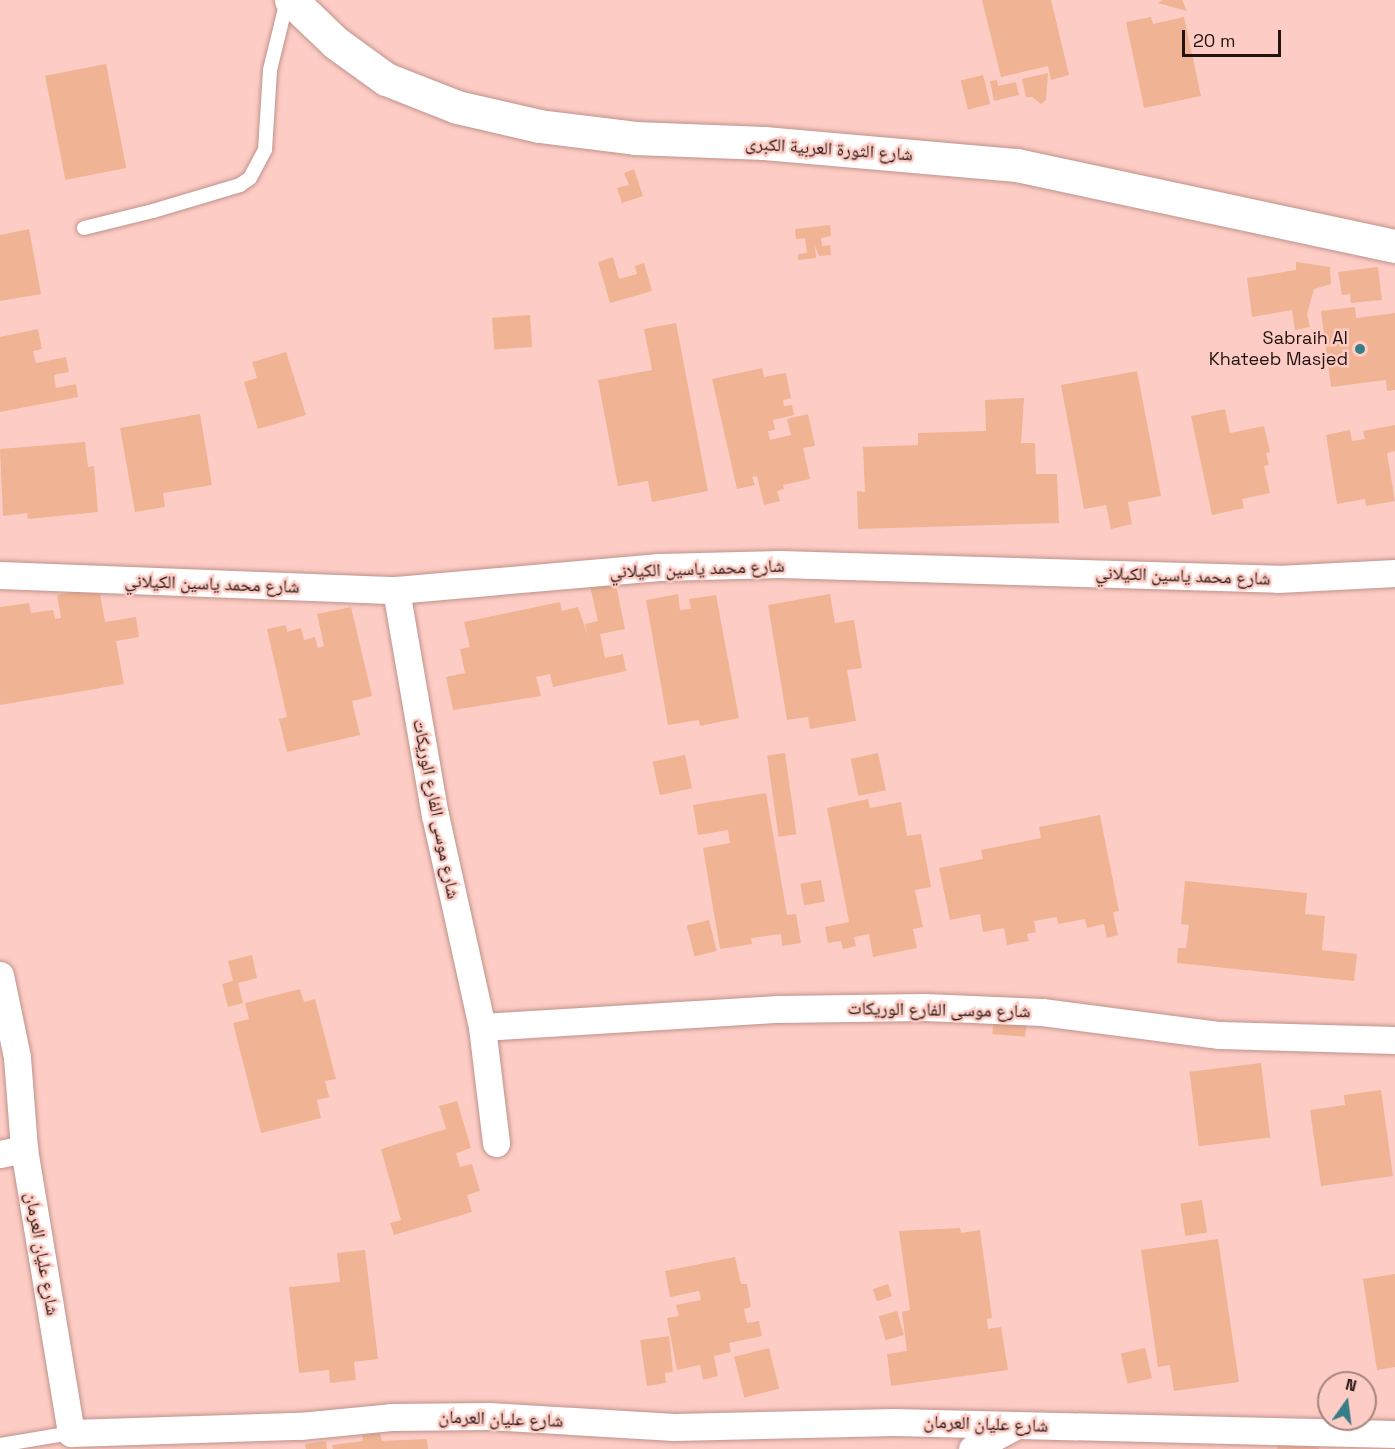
<!DOCTYPE html>
<html>
<head>
<meta charset="utf-8">
<style>
  body { margin:0 }
  #map { position:relative; width:1395px; height:1449px; overflow:hidden; background:#fdcdc5; font-family:"Space Grotesk","Noto Naskh Arabic",sans-serif }
  div>[style] { position:absolute }
  [style*='--x'] { left:calc(var(--x)*1px); top:calc(var(--y)*1px); width:calc(var(--w)*1px); rotate:calc(var(--a)*1deg) }
  .building>* { inset:0; background:#f0b393; transform-origin:0 0 }
  .roads { filter:drop-shadow(0 0 2px #bf928b) drop-shadow(0 0 2px #bf928b) }
  .service>* { height:14px; margin:-7px; padding:0 7px; transform-origin:7px; border-radius:7px; background:#fff }
  .minor>* { height:27px; margin:-13.5px; padding:0 13.5px; transform-origin:13.5px; border-radius:13.5px; background:#fff }
  .tertiary>* { height:33px; margin:-16.5px; padding:0 16.5px; transform-origin:16.5px; border-radius:16.5px; background:#fff }
  .dots>* { width:16px; height:16px; translate:-50% -50%; box-sizing:border-box; border:3px solid #fdcdc5; border-radius:50% }
  span { translate:-50% -50%; white-space:nowrap; text-align:center; line-height:1.15; -webkit-text-stroke:5px #fdcdc5; paint-order:stroke }
  .street-label { font-size:18px; color:#241311 }
  .poi-label { font-size:18px; color:#241311 }
  .right { translate:-100% -50%; text-align:right }
  .north { position:absolute; left:1317px; top:1371px; width:60px; height:60px; box-sizing:border-box; background:#fdcdc5; border:2px solid #a6837d; border-radius:50%; rotate:14deg; font-size:16px; font-weight:700; line-height:24px; text-align:center; color:#241311 }
  .north::after { content:''; display:block; margin:auto; width:21px; height:27px; background:#367d87; clip-path:polygon(50% 0,100% 100%,50% 72%,0 100%) }
  .scale { position:absolute; left:1182px; top:30px; width:99px; height:27px; box-sizing:border-box; border:3px solid #241311; border-top:0; padding-left:8px; font-size:18px; line-height:21px; white-space:nowrap; color:#241311; -webkit-text-stroke:4px #fdcdc5; paint-order:stroke }
</style>
</head>
<body>
<div id="map">
  <div class="building">
    <div style="clip-path:polygon(982px 0,1051px 0,1069px 75px,1051px 80px,1048px 66px,1001px 77px)"></div>
    <div style="clip-path:polygon(1163px 0,1182px 0,1187px 11px,1158px 3px)"></div>
    <div style="clip-path:polygon(1151px 17px,1153px 24px,1184px 17px,1201px 96px,1144px 108px,1126px 22px)"></div>
    <div style="left:106px;top:64px;width:106px;height:62px;rotate:79deg"></div>
    <div style="clip-path:polygon(1048px 73px,1046px 100px,1041px 104px,1032px 97px,1026px 97px,1022px 79px)"></div>
    <div style="left:983px;top:75px;width:30px;height:23px;rotate:76deg"></div>
    <div style="clip-path:polygon(997px 80px,998px 86px,1016px 82px,1019px 95px,994px 101px,990px 81px)"></div>
    <div style="clip-path:polygon(634px 169px,643px 196px,622px 203px,617px 188px,629px 185px,624px 173px)"></div>
    <div style="clip-path:polygon(830px 225px,831px 236px,821px 238px,822px 246px,830px 245px,831px 255px,819px 256px,815px 246px,816px 258px,798px 260px,798px 254px,807px 253px,805px 238px,796px 239px,795px 229px)"></div>
    <div style="clip-path:polygon(29px 229px,41px 294px,0 301px,0 235px)"></div>
    <div style="clip-path:polygon(613px 257px,619px 279px,637px 274px,635px 266px,644px 263px,652px 291px,610px 303px,598px 262px)"></div>
    <div style="clip-path:polygon(1296px 262px,1330px 267px,1331px 284px,1314px 289px,1307px 314px,1310px 327px,1295px 330px,1292px 310px,1252px 317px,1247px 278px,1296px 270px)"></div>
    <div style="clip-path:polygon(1378px 267px,1382px 300px,1351px 303px,1350px 294px,1342px 295px,1338px 272px)"></div>
    <div style="clip-path:polygon(1355px 307px,1356px 318px,1395px 313px,1395px 390px,1387px 391px,1386px 380px,1331px 387px,1321px 311px)"></div>
    <div style="left:530px;top:315px;width:32px;height:38px;rotate:86deg"></div>
    <div style="clip-path:polygon(676px 323px,708px 491px,652px 502px,648px 481px,618px 486px,598px 380px,652px 370px,644px 329px)"></div>
    <div style="clip-path:polygon(38px 329px,42px 349px,33px 351px,36px 363px,66px 357px,69px 372px,54px 375px,56px 388px,76px 384px,78px 397px,0 412px,0 337px)"></div>
    <div style="clip-path:polygon(286px 352px,306px 415px,258px 429px,244px 382px,257px 378px,252px 362px)"></div>
    <div style="clip-path:polygon(762px 368px,764px 377px,786px 373px,791px 398px,783px 400px,784px 406px,792px 405px,794px 415px,773px 420px,775px 430px,768px 431px,770px 440px,791px 435px,787px 419px,808px 414px,815px 446px,803px 448px,810px 479px,783px 485px,784px 489px,777px 491px,780px 501px,764px 505px,757px 476px,752px 477px,755px 485px,737px 489px,712px 379px)"></div>
    <div style="clip-path:polygon(1137px 371px,1161px 496px,1128px 502px,1132px 524px,1111px 529px,1106px 505px,1084px 509px,1061px 385px)"></div>
    <div style="clip-path:polygon(1024px 398px,1021px 443px,1035px 443px,1036px 474px,1057px 474px,1059px 523px,858px 529px,857px 491px,865px 492px,863px 447px,918px 445px,918px 433px,986px 431px,985px 400px)"></div>
    <div style="clip-path:polygon(1225px 409px,1230px 433px,1264px 426px,1270px 452px,1266px 453px,1269px 465px,1264px 466px,1270px 493px,1242px 499px,1244px 508px,1212px 515px,1191px 416px)"></div>
    <div style="clip-path:polygon(200px 414px,212px 485px,163px 493px,165px 507px,135px 512px,120px 428px)"></div>
    <div style="clip-path:polygon(1395px 425px,1395px 451px,1387px 453px,1395px 501px,1366px 506px,1365px 499px,1337px 504px,1326px 435px,1350px 430px,1352px 441px,1365px 439px,1363px 431px)"></div>
    <div style="clip-path:polygon(85px 442px,88px 467px,94px 466px,98px 512px,28px 519px,27px 513px,3px 516px,0 449px)"></div>
    <div style="clip-path:polygon(615px 580px,625px 629px,600px 634px,605px 658px,623px 654px,626px 671px,553px 687px,550px 674px,536px 677px,541px 696px,453px 710px,446px 677px,465px 673px,460px 649px,470px 647px,464px 622px,560px 602px,562px 611px,578px 607px,588px 636px,585px 624px,598px 621px,590px 586px)"></div>
    <div style="clip-path:polygon(99px 588px,105px 622px,136px 617px,139px 637px,116px 641px,124px 684px,0 705px,0 607px,29px 603px,31px 613px,53px 610px,55px 619px,61px 618px,57px 595px)"></div>
    <div style="clip-path:polygon(678px 594px,680px 610px,691px 609px,689px 599px,716px 595px,739px 718px,700px 726px,699px 720px,668px 725px,646px 600px)"></div>
    <div style="clip-path:polygon(830px 594px,835px 623px,854px 620px,862px 668px,847px 670px,856px 721px,810px 729px,808px 717px,787px 720px,768px 605px)"></div>
    <div style="clip-path:polygon(351px 607px,372px 696px,352px 701px,360px 735px,287px 752px,279px 719px,287px 717px,267px 629px,286px 625px,287px 632px,301px 628px,304px 640px,315px 637px,318px 648px,324px 646px,317px 614px)"></div>
    <div style="left:785px;top:753px;width:82px;height:18px;rotate:82deg"></div>
    <div style="left:878px;top:753px;width:38px;height:28px;rotate:78deg"></div>
    <div style="left:685px;top:755px;width:34px;height:33px;rotate:78deg"></div>
    <div style="clip-path:polygon(766px 793px,787px 915px,796px 914px,801px 943px,782px 946px,781px 934px,751px 938px,752px 944px,720px 949px,703px 848px,730px 843px,728px 830px,698px 835px,693px 805px)"></div>
    <div style="clip-path:polygon(868px 799px,870px 808px,901px 802px,907px 836px,921px 834px,931px 887px,915px 890px,923px 927px,913px 929px,917px 948px,873px 957px,869px 934px,854px 937px,856px 946px,843px 949px,841px 941px,828px 943px,825px 927px,849px 922px,827px 808px)"></div>
    <div style="clip-path:polygon(1100px 815px,1119px 911px,1113px 912px,1118px 935px,1107px 938px,1104px 924px,1087px 928px,1085px 919px,1058px 924px,1057px 917px,1034px 921px,1036px 932px,1027px 934px,1029px 941px,1007px 945px,1004px 928px,983px 932px,980px 914px,950px 920px,939px 868px,983px 859px,981px 850px,1041px 838px,1039px 827px)"></div>
    <div style="left:821px;top:880px;width:22px;height:21px;rotate:80deg"></div>
    <div style="clip-path:polygon(1185px 881px,1307px 893px,1305px 914px,1325px 916px,1322px 950px,1357px 954px,1354px 981px,1177px 963px,1178px 948px,1186px 948px,1189px 925px,1181px 924px)"></div>
    <div style="left:709px;top:920px;width:32px;height:23px;rotate:76deg"></div>
    <div style="clip-path:polygon(252px 955px,257px 978px,238px 983px,243px 1003px,228px 1007px,222px 984px,233px 981px,228px 961px)"></div>
    <div style="clip-path:polygon(300px 989px,304px 1002px,315px 999px,336px 1079px,325px 1081px,329px 1097px,317px 1100px,321px 1118px,261px 1133px,233px 1023px,249px 1019px,245px 1003px)"></div>
    <div style="left:994px;top:1015px;width:33px;height:19px;rotate:5deg"></div>
    <div style="left:1261px;top:1063px;width:75px;height:72px;rotate:83deg"></div>
    <div style="clip-path:polygon(1381px 1090px,1393px 1176px,1321px 1186px,1310px 1110px,1345px 1105px,1344px 1095px)"></div>
    <div style="clip-path:polygon(457px 1101px,471px 1148px,456px 1153px,460px 1167px,472px 1164px,480px 1191px,467px 1195px,472px 1212px,394px 1235px,390px 1223px,401px 1220px,381px 1149px,446px 1129px,439px 1106px)"></div>
    <div style="left:1202px;top:1200px;width:33px;height:22px;rotate:81deg"></div>
    <div style="clip-path:polygon(960px 1228px,961px 1233px,980px 1230px,992px 1318px,987px 1319px,988px 1329px,1001px 1327px,1008px 1370px,891px 1386px,887px 1354px,907px 1351px,902px 1312px,910px 1310px,899px 1231px)"></div>
    <div style="clip-path:polygon(1218px 1239px,1239px 1382px,1174px 1391px,1170px 1365px,1158px 1367px,1141px 1250px)"></div>
    <div style="clip-path:polygon(365px 1250px,378px 1359px,354px 1362px,356px 1380px,330px 1383px,329px 1370px,299px 1373px,289px 1287px,340px 1282px,337px 1253px)"></div>
    <div style="clip-path:polygon(735px 1257px,741px 1284px,747px 1284px,751px 1307px,744px 1309px,747px 1323px,759px 1321px,762px 1336px,729px 1343px,731px 1352px,714px 1356px,718px 1376px,703px 1380px,700px 1365px,677px 1370px,667px 1318px,679px 1316px,676px 1305px,701px 1300px,699px 1291px,670px 1297px,665px 1271px)"></div>
    <div style="clip-path:polygon(1395px 1274px,1395px 1367px,1377px 1370px,1363px 1279px)"></div>
    <div style="left:888px;top:1284px;width:13px;height:16px;rotate:72deg"></div>
    <div style="left:897px;top:1311px;width:25px;height:19px;rotate:74deg"></div>
    <div style="clip-path:polygon(669px 1336px,673px 1372px,665px 1373px,666px 1383px,647px 1386px,640px 1340px)"></div>
    <div style="left:769px;top:1348px;width:42px;height:36px;rotate:76deg"></div>
    <div style="left:1145px;top:1348px;width:31px;height:25px;rotate:77deg"></div>
    <div style="clip-path:polygon(380px 1433px,382px 1441px,427px 1439px,428px 1449px,333px 1449px,332px 1445px,363px 1441px,362px 1435px)"></div>
    <div style="clip-path:polygon(326px 1441px,327px 1449px,306px 1449px,305px 1444px)"></div>
    <div style="clip-path:polygon(1278px 1444px,1319px 1447px,1319px 1449px,1277px 1449px)"></div>
  </div>
  <div class="roads">
    <div class="service">
      <div style="--x:84;--y:228;--w:71;--a:-13.8"></div>
      <div style="--x:153;--y:211;--w:91;--a:-16.6"></div>
      <div style="--x:240;--y:185;--w:12;--a:-35"></div>
      <div style="--x:250;--y:178;--w:32;--a:-62"></div>
      <div style="--x:265;--y:150;--w:80;--a:-86.4"></div>
      <div style="--x:270;--y:70;--w:72;--a:-76.3"></div>
      <div style="--x:0;--y:1445;--w:72;--a:-9.6"></div>
    </div>
    <div class="minor">
      <div style="--x:0;--y:575;--w:396;--a:2.2"></div>
      <div style="--x:396;--y:590;--w:264;--a:-5"></div>
      <div style="--x:659;--y:567;--w:121;--a:-1.4"></div>
      <div style="--x:780;--y:564;--w:498;--a:1.7"></div>
      <div style="--x:1278;--y:579;--w:117;--a:-2.9"></div>
      <div style="--x:396;--y:590;--w:228;--a:80.2"></div>
      <div style="--x:435;--y:815;--w:217;--a:77.5"></div>
      <div style="--x:482;--y:1027;--w:117;--a:83.1"></div>
      <div style="--x:0;--y:975;--w:84;--a:78.3"></div>
      <div style="--x:17;--y:1057;--w:92;--a:85.6"></div>
      <div style="--x:24;--y:1149;--w:288;--a:80.6"></div>
      <div style="--x:71;--y:1433;--w:229;--a:-1.8"></div>
      <div style="--x:300;--y:1426;--w:91;--a:-5.6"></div>
      <div style="--x:391;--y:1417;--w:98;--a:-0.6"></div>
      <div style="--x:489;--y:1416;--w:185;--a:3.4"></div>
      <div style="--x:674;--y:1427;--w:220;--a:-1.3"></div>
      <div style="--x:894;--y:1422;--w:501;--a:1.37"></div>
      <div style="--x:482;--y:1027;--w:297;--a:-3.5"></div>
      <div style="--x:778;--y:1009;--w:146;--a:-0.8"></div>
      <div style="--x:924;--y:1007;--w:118;--a:2.4"></div>
      <div style="--x:1042;--y:1012;--w:179;--a:7.4"></div>
      <div style="--x:1220;--y:1035;--w:175;--a:1.6"></div>
      <div style="--x:0;--y:1154;--w:25;--a:-12"></div>
      <div style="--x:972;--y:1449;--w:49;--a:-28.1"></div>
    </div>
    <div class="tertiary">
      <div style="--x:291;--y:0;--w:62;--a:43.7"></div>
      <div style="--x:336;--y:43;--w:62;--a:35.8"></div>
      <div style="--x:386;--y:79;--w:76;--a:21.5"></div>
      <div style="--x:457;--y:107;--w:84;--a:13"></div>
      <div style="--x:539;--y:126;--w:97;--a:7.1"></div>
      <div style="--x:635;--y:138;--w:129;--a:2.2"></div>
      <div style="--x:764;--y:143;--w:254;--a:5"></div>
      <div style="--x:1017;--y:165;--w:387;--a:12.1"></div>
    </div>
  </div>
  <div class="dots">
    <div style="left:1360px;top:349px;background:#367d87"></div>
  </div>
  <div class="street-label">
    <span style="left:829px;top:149px;rotate:4deg">شارع الثورة العربية الكبرى</span>
    <span style="left:697px;top:569px;rotate:-2deg">شارع محمد ياسين الكيلاني</span>
    <span style="left:1183px;top:576px;rotate:2deg">شارع محمد ياسين الكيلاني</span>
    <span style="left:212px;top:584px;rotate:2deg">شارع محمد ياسين الكيلاني</span>
    <span style="left:436px;top:809px;rotate:79deg">شارع موسى الفارع الوريكات</span>
    <span style="left:939px;top:1010px;rotate:1deg">شارع موسى الفارع الوريكات</span>
    <span style="left:42px;top:1254px;rotate:80deg">شارع عليان العرمان</span>
    <span style="left:501px;top:1419px;rotate:2deg">شارع عليان العرمان</span>
    <span style="left:986px;top:1424px;rotate:2deg">شارع عليان العرمان</span>
  </div>
  <div class="poi-label">
    <span class="right" style="left:1348px;top:349px">Sabraih Al<br>Khateeb Masjed</span>
  </div>
  <div class="north">N</div>
  <div class="scale">20 m</div>
</div>
</body>
</html>
